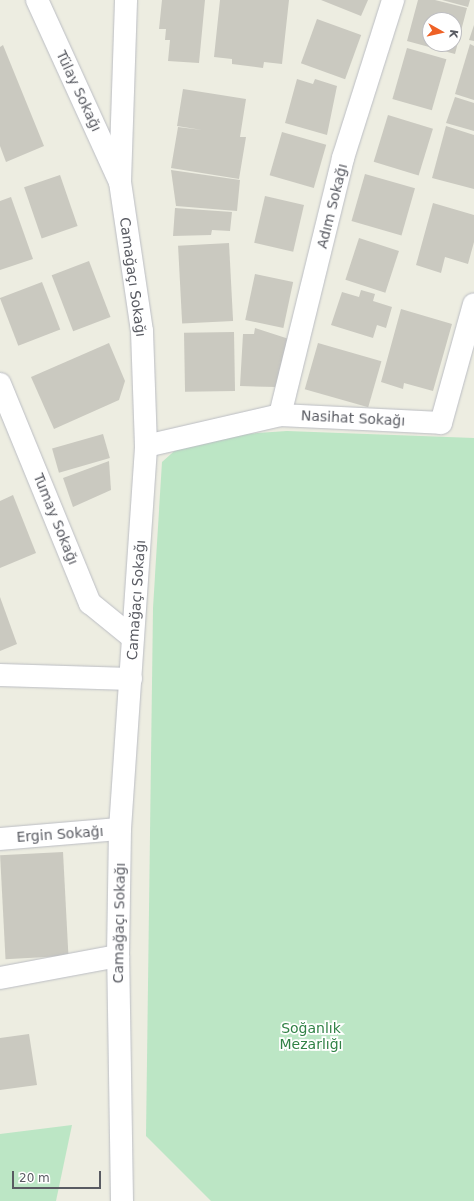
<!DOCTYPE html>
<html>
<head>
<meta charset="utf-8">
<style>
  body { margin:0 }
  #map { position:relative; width:474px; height:1201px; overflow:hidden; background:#edede1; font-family:"DejaVu Sans",sans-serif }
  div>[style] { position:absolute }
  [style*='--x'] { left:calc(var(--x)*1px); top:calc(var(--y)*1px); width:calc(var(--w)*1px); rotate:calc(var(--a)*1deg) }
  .green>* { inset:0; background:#bce6c5 }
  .building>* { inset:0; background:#cac9c0; transform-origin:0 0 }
  .roads { filter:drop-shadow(0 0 1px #bbbdc3) drop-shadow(0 0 1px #bbbdc3) }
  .street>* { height:22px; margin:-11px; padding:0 11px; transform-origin:11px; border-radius:11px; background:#fff }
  span { translate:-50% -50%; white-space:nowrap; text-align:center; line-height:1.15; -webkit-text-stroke:3.5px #fff; paint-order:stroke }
  .street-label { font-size:14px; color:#595b62 }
  .park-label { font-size:14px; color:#318246 }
  .north { position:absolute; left:422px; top:12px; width:40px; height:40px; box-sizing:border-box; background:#fff; border:1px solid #bdbdc0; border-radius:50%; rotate:98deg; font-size:11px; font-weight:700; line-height:16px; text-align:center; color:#595b62 }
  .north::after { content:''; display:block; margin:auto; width:14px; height:18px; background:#ee6126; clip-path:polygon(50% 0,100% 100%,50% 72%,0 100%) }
  .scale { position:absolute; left:12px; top:1171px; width:89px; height:18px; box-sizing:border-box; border:2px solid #595b62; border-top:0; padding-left:5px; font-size:12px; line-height:14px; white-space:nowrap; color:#595b62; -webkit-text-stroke:3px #fff; paint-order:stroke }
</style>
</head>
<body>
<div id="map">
  <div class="green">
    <div style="clip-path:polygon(287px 431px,474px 438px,474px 1201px,211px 1201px,146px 1136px,153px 608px,162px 462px,189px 438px)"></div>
    <div style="clip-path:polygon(72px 1125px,56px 1201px,0 1201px,0 1134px)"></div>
  </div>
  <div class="building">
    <div style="clip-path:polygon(162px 0,205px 0,199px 63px,168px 61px,170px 40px,165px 40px,166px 29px,159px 29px)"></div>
    <div style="clip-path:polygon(220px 0,289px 0,282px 64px,264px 62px,263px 68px,232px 64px,232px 59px,214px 57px)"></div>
    <div style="clip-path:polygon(321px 0,368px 0,361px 16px)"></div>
    <div style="clip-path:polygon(evenodd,418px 0,435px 0,467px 8px,455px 54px,407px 41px,418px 0,430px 20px,454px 20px,454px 44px,430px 44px,430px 20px)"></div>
    <div style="clip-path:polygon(442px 0,470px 0,468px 7px)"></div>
    <div style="left:317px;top:19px;width:47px;height:47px;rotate:20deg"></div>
    <div style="clip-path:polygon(474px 25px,474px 41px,469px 40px)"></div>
    <div style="clip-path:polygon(470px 44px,474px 46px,474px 100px,455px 94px)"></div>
    <div style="clip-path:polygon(3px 45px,44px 146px,6px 162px,0 146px,0 47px)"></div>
    <div style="left:407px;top:48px;width:41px;height:53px;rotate:16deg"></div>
    <div style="clip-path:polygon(297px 79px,313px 84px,315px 79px,337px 86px,327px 135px,285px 123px)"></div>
    <div style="clip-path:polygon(183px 89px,246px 99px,240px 137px,246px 137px,239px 179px,171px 168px,178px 127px,202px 130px,177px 126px)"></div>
    <div style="clip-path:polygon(455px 97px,474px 103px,474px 131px,446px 123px)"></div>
    <div style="left:388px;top:115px;width:47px;height:49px;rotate:17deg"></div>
    <div style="clip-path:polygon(446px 126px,474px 135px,474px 189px,432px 178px)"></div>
    <div style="left:282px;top:132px;width:46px;height:45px;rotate:16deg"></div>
    <div style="clip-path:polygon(171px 170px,240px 180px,237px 211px,176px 206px)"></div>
    <div style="left:365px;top:174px;width:52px;height:49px;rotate:16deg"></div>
    <div style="left:60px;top:175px;width:54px;height:38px;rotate:71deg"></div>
    <div style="left:265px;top:196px;width:40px;height:48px;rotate:13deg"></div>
    <div style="clip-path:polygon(11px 197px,33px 259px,0 270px,0 201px)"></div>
    <div style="clip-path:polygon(433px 203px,474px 215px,474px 242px,468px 264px,445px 257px,441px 273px,416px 265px)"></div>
    <div style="clip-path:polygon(175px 208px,232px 212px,230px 231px,212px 230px,211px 235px,173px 236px)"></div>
    <div style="left:359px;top:238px;width:42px;height:44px;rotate:18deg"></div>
    <div style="left:229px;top:243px;width:78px;height:51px;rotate:87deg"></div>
    <div style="left:89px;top:261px;width:60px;height:40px;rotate:69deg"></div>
    <div style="left:255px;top:274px;width:39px;height:47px;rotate:12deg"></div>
    <div style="left:42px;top:282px;width:51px;height:45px;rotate:69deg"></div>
    <div style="clip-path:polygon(361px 290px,375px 294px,373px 301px,392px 307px,386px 328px,377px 325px,373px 338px,331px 325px,342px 292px,359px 297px)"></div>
    <div style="clip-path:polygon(401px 309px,452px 324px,433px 391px,404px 383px,403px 389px,381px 382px)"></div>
    <div style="clip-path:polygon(255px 328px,289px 339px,276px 387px,240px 386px,243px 334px,254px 334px)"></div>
    <div style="left:234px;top:332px;width:59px;height:50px;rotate:89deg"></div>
    <div style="clip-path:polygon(109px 343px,125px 381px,119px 400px,54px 429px,31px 377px)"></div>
    <div style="left:318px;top:343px;width:66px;height:48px;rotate:16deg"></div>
    <div style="left:103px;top:434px;width:25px;height:53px;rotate:74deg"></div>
    <div style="clip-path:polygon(109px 461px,111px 490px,73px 507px,63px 478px)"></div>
    <div style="clip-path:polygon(13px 495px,36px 553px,0 568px,0 501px)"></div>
    <div style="clip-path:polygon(0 597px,17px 644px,0 651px)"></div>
    <div style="left:63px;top:852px;width:104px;height:63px;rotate:87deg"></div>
    <div style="clip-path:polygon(29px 1034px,37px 1085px,0 1090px,0 1038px)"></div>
  </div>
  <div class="roads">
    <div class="street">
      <div style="--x:37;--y:0;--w:196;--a:65.5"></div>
      <div style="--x:0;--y:384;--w:237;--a:67.7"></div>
      <div style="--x:90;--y:603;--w:55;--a:39.1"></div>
      <div style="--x:280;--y:415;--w:265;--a:-76.2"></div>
      <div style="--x:343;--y:158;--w:166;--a:-72.4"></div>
      <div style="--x:146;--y:446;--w:138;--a:-13"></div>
      <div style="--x:280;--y:415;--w:161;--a:2.8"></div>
      <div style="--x:441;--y:423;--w:123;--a:-74.5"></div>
      <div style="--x:0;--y:675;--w:131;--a:1.7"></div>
      <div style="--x:0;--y:839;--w:120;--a:-4.8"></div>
      <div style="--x:0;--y:978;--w:120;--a:-10.6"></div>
      <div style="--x:122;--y:1201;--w:245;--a:-90.9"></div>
      <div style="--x:118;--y:956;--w:127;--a:-89.1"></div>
      <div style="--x:120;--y:829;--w:384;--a:-86.1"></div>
      <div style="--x:146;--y:446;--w:115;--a:-92"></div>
      <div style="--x:142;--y:331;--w:151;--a:-98.4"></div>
      <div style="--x:120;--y:182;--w:182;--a:-88.1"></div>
    </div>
  </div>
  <div class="street-label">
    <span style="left:79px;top:91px;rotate:65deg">Tülay Sokağı</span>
    <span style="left:332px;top:206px;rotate:-76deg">Adım Sokağı</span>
    <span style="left:133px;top:277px;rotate:82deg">Camağaçı Sokağı</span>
    <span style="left:353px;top:418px;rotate:3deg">Nasihat Sokağı</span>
    <span style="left:56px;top:519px;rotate:68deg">Tumay Sokağı</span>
    <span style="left:136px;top:600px;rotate:-86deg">Camağaçı Sokağı</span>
    <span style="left:60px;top:834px;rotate:-4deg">Ergin Sokağı</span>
    <span style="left:119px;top:923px;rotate:-89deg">Camağaçı Sokağı</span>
  </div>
  <div class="park-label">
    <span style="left:311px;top:1036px">Soğanlık<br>Mezarlığı</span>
  </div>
  <div class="north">K</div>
  <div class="scale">20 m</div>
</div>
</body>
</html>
